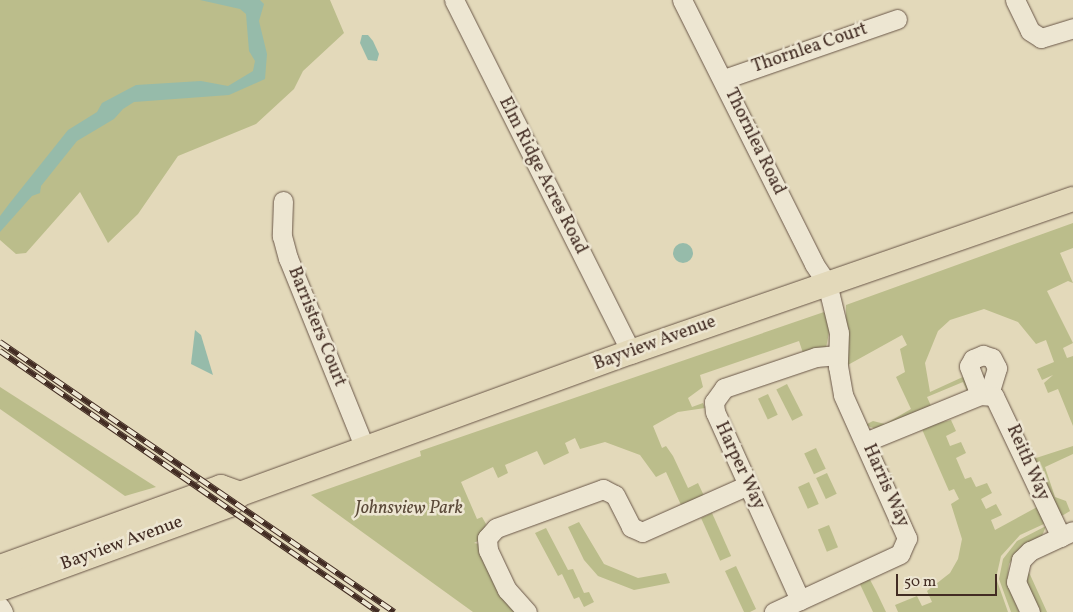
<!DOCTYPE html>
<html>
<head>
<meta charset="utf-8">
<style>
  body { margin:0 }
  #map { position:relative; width:1073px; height:612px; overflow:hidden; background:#e3d9ba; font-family:Vollkorn,serif }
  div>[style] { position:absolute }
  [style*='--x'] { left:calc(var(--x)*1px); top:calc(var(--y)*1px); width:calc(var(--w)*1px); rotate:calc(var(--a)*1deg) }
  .green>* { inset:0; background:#bbbd8b; transform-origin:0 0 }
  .water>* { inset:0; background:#96bbaa }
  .round { border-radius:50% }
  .roads { filter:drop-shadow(0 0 1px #6a5749) drop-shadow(0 0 1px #6a5749) }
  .minor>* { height:19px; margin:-9.5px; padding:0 9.5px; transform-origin:9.5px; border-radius:9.5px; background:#ede6d2 }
  .major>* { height:24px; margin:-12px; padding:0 12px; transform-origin:12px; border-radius:12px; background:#e3d9ba }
  .rail>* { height:5.5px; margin-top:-2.75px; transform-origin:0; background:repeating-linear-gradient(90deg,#ede6d2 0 11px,#422c23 0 22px); box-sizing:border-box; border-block:1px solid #422c23 }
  span { translate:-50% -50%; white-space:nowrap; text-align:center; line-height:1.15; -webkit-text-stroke:5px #ede6d2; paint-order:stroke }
  .street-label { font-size:18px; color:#422c23 }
  .park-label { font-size:18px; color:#5a4938; font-style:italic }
  .scale { position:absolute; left:896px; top:574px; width:101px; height:22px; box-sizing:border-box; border:2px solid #422c23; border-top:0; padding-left:6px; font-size:15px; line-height:18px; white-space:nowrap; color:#422c23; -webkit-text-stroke:4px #ede6d2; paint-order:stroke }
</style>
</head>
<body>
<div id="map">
  <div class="green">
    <div style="clip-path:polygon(0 0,330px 0,344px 33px,303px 71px,294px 89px,256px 124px,178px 156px,138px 214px,108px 243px,80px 192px,26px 253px,16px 254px,0 240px)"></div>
    <div style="clip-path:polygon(1073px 223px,1073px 248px,1060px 253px,1073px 283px,1068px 281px,1047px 291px,1073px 343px,1063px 348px,1067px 358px,1073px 356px,1073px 426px,1058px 389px,1048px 393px,1044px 383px,1053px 375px,1042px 380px,1037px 369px,1054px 362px,1046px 340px,1036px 344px,1018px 322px,984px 309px,950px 320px,938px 331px,925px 363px,930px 392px,965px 376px,968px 393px,963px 382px,927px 397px,932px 408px,876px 429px,865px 425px,873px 421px,885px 424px,911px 409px,896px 377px,905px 372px,900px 349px,907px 345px,902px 335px,846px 366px,846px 305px)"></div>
    <div style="clip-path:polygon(824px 312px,831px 322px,826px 348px,803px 353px,799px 341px,700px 375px,703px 387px,688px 398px,692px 407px,703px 403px,705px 408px,678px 412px,653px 426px,662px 448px,666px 446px,673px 456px,688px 488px,698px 483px,705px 498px,681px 505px,666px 472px,656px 477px,640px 455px,605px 442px,580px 449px,575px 438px,565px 443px,569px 453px,544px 465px,537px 451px,505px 465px,508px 473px,498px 478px,493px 467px,461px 482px,477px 519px,482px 517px,486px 524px,480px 540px,474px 543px,479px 544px,516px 612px,473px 612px,311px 495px,421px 456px,420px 451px)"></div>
    <div style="left:787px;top:384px;width:35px;height:12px;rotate:63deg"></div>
    <div style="clip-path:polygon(0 387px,156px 487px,125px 496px,0 409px)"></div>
    <div style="left:768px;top:394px;width:23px;height:11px;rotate:65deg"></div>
    <div style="clip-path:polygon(951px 420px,956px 431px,946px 436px,950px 446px,961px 442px,966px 453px,956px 458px,965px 479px,971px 477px,976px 487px,987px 483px,992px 493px,981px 499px,986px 509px,996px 504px,1002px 515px,991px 520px,995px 530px,1039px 506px,1046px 523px,1020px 535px,1001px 556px,996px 578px,1008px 612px,898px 612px,895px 605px,917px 596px,922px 606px,932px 602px,927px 591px,950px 573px,958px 559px,962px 539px,951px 504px,959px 499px,954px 489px,949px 491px,921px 427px)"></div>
    <div style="clip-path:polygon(1073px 446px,1073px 454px,1045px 467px,1055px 497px,1066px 501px,1070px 511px,1060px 517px,1042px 478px,1046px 476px,1044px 471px,1039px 473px,1033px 459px)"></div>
    <div style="left:816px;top:448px;width:23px;height:13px;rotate:65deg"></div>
    <div style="left:827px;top:473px;width:23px;height:12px;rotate:65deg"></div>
    <div style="left:809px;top:482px;width:24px;height:12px;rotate:66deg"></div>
    <div style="left:712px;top:513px;width:47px;height:12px;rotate:66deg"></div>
    <div style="clip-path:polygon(579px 522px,604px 564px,638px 578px,666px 573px,670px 583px,634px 590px,598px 576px,584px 560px,568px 527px)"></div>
    <div style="left:829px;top:525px;width:24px;height:12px;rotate:68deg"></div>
    <div style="clip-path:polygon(1046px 526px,1042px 536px,1019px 549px,1009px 564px,1007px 583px,1019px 612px,1011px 612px,999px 579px,1003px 559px,1017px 541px)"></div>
    <div style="clip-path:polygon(546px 528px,568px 570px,573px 569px,584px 593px,589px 592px,594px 602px,584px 607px,579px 597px,574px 599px,562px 574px,558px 576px,535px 533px)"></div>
    <div style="clip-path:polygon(736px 566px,756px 609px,750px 612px,744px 612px,725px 571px)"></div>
    <div style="clip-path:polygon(1027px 568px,1047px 612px,1039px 612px,1026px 581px)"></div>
    <div style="clip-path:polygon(868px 576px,876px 591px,886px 612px,873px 612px,858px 580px)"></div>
  </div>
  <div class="water">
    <div style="clip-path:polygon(200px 0,260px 0,264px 4px,259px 21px,267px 54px,265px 79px,229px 95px,134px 102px,123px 109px,114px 119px,77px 141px,41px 186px,40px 193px,32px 196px,0 232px,0 216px,9px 204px,68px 130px,97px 112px,102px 103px,136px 85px,201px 81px,228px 86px,253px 71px,255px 61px,249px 51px,246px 14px,240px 9px)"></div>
    <div style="clip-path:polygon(362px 35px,368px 35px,373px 41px,379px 54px,377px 61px,368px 60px,360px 43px)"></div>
    <div class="round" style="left:673px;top:243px;width:20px;height:20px"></div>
    <div style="clip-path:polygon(195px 330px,201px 335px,213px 375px,191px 364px)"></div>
  </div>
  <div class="roads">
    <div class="minor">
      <div style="--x:454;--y:0;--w:394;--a:63.3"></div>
      <div style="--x:682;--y:0;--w:295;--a:63.4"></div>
      <div style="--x:814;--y:264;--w:23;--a:56"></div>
      <div style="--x:827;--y:283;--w:51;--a:76.5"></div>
      <div style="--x:839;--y:333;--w:33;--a:92"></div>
      <div style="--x:838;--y:366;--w:29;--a:80"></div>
      <div style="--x:843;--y:395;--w:157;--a:65.9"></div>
      <div style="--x:907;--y:538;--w:17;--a:114"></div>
      <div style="--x:900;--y:554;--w:139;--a:155.3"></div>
      <div style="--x:1015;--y:0;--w:34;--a:64"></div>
      <div style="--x:1030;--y:31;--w:13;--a:32"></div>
      <div style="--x:1041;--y:38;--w:34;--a:-17"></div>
      <div style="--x:724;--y:79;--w:183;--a:-19.1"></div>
      <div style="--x:283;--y:201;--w:35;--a:92"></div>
      <div style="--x:282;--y:236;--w:23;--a:75"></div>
      <div style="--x:288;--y:258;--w:206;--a:68"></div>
      <div style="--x:980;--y:395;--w:31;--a:-111"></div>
      <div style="--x:969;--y:366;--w:8;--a:-60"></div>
      <div style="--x:973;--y:359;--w:11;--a:-22"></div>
      <div style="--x:983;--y:355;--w:9;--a:18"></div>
      <div style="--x:992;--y:358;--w:11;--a:63"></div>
      <div style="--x:997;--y:368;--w:27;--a:107"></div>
      <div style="--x:865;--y:442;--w:124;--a:-22.2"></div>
      <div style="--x:980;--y:395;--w:14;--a:4"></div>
      <div style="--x:994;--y:396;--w:156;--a:64.6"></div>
      <div style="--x:800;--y:600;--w:206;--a:-114.3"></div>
      <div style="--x:715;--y:412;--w:10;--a:-96"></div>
      <div style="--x:714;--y:402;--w:17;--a:-54"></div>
      <div style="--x:724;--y:388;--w:97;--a:-18.6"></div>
      <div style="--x:816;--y:357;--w:22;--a:-5"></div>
      <div style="--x:0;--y:607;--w:6;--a:59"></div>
      <div style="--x:527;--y:612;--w:30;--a:-132"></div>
      <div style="--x:507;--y:590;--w:44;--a:-115.4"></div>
      <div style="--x:488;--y:550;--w:12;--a:-95"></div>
      <div style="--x:487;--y:538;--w:13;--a:-48"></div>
      <div style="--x:496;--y:528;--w:114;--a:-20"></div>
      <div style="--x:603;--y:489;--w:13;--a:27"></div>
      <div style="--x:615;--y:495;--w:36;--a:63"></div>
      <div style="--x:631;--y:527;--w:12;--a:24"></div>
      <div style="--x:642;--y:532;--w:116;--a:-23.9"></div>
      <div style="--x:1030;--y:612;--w:33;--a:-115"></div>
      <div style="--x:1016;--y:582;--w:23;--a:-77"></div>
      <div style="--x:1021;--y:560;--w:13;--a:-45"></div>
      <div style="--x:1030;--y:551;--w:47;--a:-24.9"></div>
    </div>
    <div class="major">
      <div style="--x:0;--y:567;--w:235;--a:-19.9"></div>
      <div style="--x:221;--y:487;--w:20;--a:20"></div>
      <div style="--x:0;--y:589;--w:244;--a:-20.1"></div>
      <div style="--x:229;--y:505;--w:16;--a:-45"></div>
      <div style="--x:240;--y:494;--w:416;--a:-20"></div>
      <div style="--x:631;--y:352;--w:468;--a:-19.1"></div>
    </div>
  </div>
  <div class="rail">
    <div style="--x:0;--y:342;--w:478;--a:34.4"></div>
    <div style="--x:0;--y:351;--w:460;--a:34.6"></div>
  </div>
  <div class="street-label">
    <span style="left:810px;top:49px;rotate:-19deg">Thornlea Court</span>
    <span style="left:754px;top:142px;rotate:64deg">Thornlea Road</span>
    <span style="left:542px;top:176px;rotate:63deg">Elm Ridge Acres Road</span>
    <span style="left:316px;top:327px;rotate:68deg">Barristers Court</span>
    <span style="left:655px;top:344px;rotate:-20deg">Bayview Avenue</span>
    <span style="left:1027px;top:463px;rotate:66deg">Reith Way</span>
    <span style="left:739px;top:466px;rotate:65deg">Harper Way</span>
    <span style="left:885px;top:486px;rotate:66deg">Harris Way</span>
    <span style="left:122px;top:544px;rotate:-20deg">Bayview Avenue</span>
  </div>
  <div class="park-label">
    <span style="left:409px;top:509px">Johnsview Park</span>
  </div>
  <div class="scale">50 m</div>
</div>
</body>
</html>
